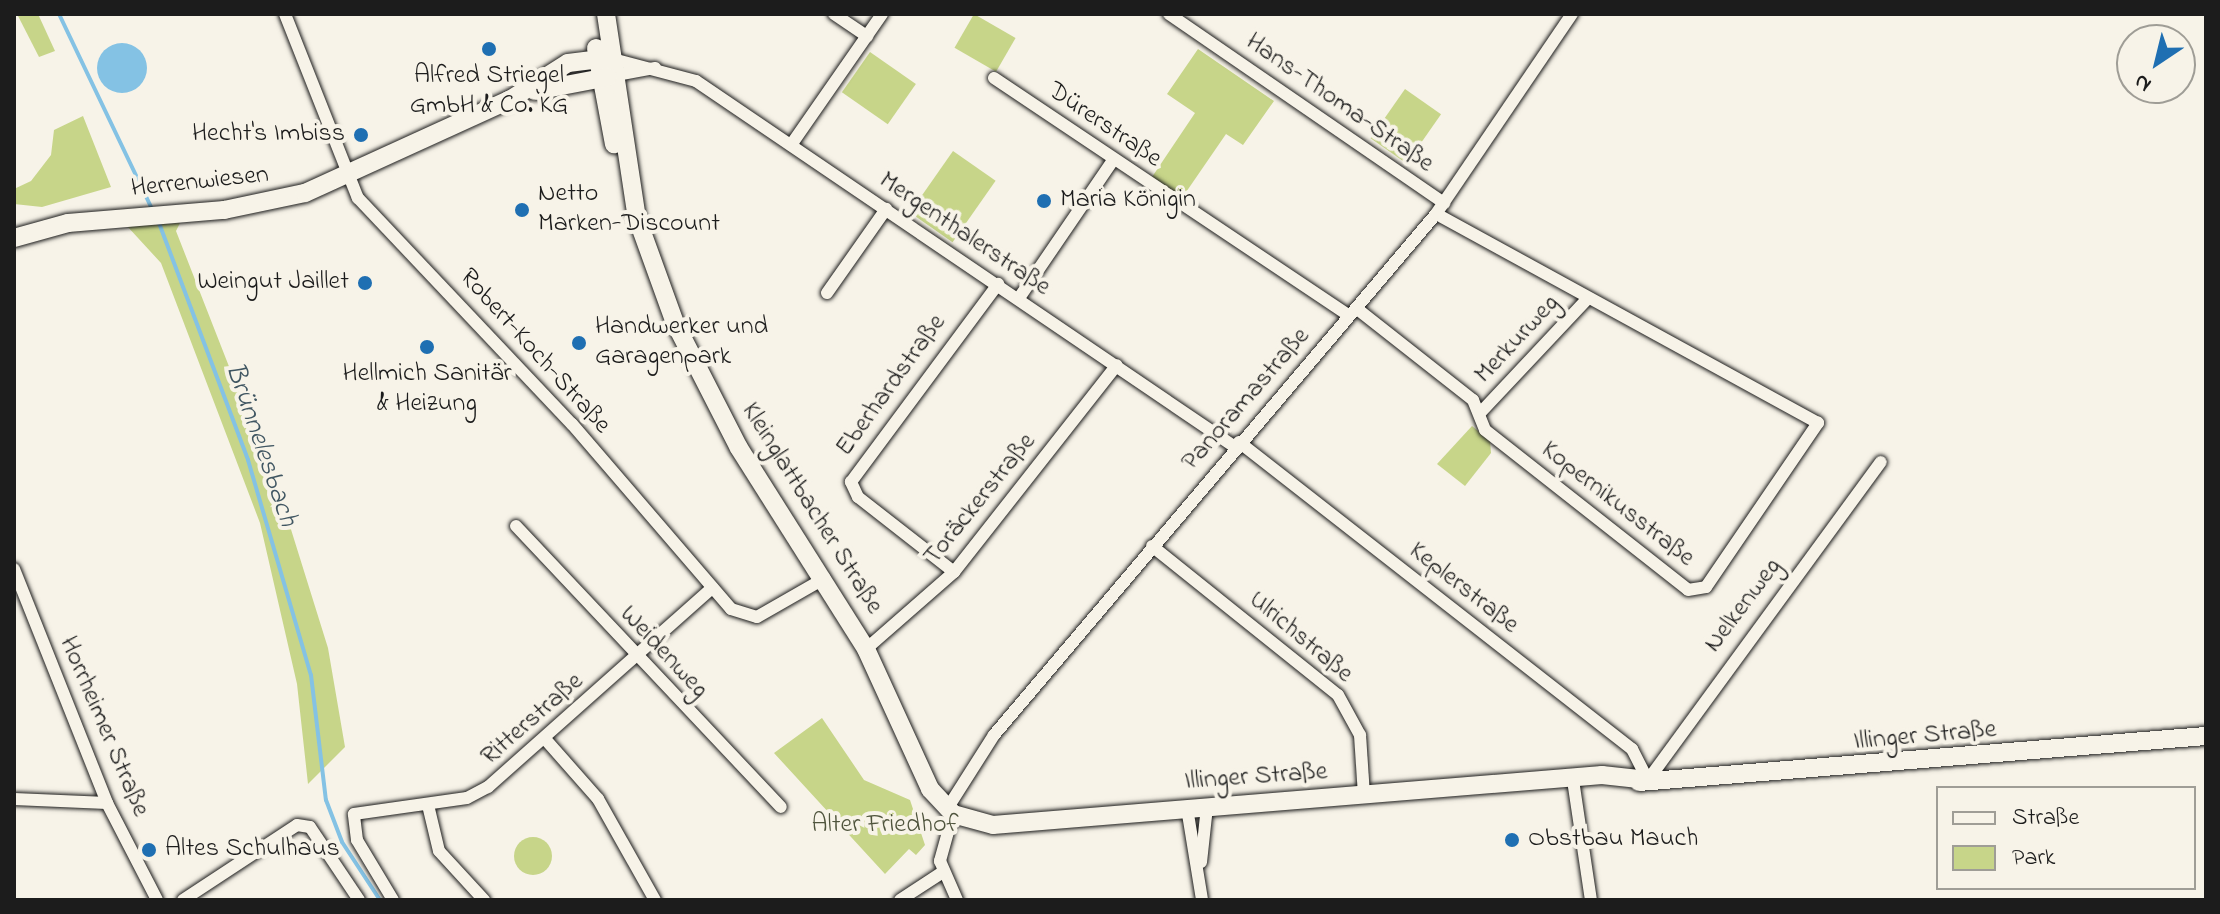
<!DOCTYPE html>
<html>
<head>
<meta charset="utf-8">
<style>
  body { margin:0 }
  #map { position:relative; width:2220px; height:914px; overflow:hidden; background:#f7f3e8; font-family:"Indie Flower",sans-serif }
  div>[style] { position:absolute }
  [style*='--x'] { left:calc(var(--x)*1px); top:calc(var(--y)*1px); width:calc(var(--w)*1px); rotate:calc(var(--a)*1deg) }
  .green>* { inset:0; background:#c7d589; transform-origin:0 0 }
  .round { border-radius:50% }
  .water>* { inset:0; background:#84c2e4 }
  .stream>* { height:4px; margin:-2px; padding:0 2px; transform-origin:2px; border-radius:2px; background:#84c2e4 }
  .roads { filter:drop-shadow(0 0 2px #1c1c1c) drop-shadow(0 0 2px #1c1c1c) }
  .street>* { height:12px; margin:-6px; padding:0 6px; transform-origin:6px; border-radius:6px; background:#f7f3e8 }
  .secondary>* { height:18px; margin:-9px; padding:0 9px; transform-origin:9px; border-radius:9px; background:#f7f3e8 }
  .dots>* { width:22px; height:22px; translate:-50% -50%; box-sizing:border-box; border:4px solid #f7f3e8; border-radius:50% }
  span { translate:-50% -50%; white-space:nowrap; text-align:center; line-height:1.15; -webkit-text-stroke:8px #f7f3e8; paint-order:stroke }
  .poi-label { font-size:26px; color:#1c1c1c }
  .right { translate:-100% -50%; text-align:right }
  .left { translate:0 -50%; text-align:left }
  .street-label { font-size:26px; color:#1c1c1c }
  .park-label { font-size:26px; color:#4f543d }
  .water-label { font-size:28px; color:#405662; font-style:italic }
  .frame { position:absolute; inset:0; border:16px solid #1c1c1c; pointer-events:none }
  .legend { position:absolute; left:1936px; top:786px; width:260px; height:104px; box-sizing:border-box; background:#f7f3e8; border:2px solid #9f9d96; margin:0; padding:10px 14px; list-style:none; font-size:24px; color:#1c1c1c }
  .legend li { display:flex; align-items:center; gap:16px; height:40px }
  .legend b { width:40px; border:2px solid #9f9d96 }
  .north { position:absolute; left:2116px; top:24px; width:80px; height:80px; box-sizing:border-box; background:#f7f3e8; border:2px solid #9f9d96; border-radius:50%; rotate:215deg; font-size:22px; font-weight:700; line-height:32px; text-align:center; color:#1c1c1c }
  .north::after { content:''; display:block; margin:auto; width:28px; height:36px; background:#1f6fb2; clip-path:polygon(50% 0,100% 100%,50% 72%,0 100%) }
</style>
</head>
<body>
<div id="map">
  <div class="green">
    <div style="clip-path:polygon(17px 14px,38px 14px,55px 51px,39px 57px)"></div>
    <div style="left:974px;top:14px;width:48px;height:39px;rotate:30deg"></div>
    <div style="clip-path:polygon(1198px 49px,1274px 101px,1243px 145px,1226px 134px,1182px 198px,1152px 177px,1195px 113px,1167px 94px)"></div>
    <div style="left:870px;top:52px;width:56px;height:49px;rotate:35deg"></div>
    <div style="left:1405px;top:89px;width:44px;height:60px;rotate:35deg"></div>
    <div style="clip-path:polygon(83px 116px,111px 187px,42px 207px,14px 204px,14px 189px,31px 181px,51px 155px,54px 130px)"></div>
    <div style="left:953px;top:151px;width:52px;height:75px;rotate:35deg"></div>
    <div style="clip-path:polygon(180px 223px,176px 231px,284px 507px,328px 648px,345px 747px,308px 784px,297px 684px,260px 523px,161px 263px,127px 226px)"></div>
    <div style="clip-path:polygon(1472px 426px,1490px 441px,1491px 453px,1465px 486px,1437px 464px)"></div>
    <div style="clip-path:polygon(822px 718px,864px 780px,910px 800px,925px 845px,916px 855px,909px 849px,885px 874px,774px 753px)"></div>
    <div class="round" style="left:514px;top:837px;width:38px;height:38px"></div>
  </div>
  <div class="water">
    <div class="round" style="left:97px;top:43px;width:50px;height:50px"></div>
  </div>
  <div class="stream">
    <div style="--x:59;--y:14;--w:218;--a:64.5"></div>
    <div style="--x:159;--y:223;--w:253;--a:69.4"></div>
    <div style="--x:248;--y:460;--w:224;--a:73.7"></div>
    <div style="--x:311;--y:675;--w:126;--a:83.2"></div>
    <div style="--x:326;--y:800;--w:45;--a:69.1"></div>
    <div style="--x:342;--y:842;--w:69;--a:56.8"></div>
  </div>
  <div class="roads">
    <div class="street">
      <div style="--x:285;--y:14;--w:198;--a:68.4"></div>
      <div style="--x:358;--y:198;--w:311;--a:46.6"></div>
      <div style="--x:572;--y:424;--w:244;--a:49.3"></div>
      <div style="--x:731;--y:609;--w:27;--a:17"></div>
      <div style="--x:757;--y:617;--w:78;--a:-29.8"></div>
      <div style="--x:834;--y:14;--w:40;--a:34"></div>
      <div style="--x:1169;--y:14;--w:334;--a:34.5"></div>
      <div style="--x:609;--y:58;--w:90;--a:14.8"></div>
      <div style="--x:696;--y:81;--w:652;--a:34.18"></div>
      <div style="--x:611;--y:76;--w:45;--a:-10.3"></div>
      <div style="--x:994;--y:78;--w:427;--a:33.8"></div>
      <div style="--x:791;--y:145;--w:160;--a:-55.2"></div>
      <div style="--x:827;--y:293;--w:103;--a:-54.9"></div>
      <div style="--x:1019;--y:298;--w:167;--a:-55.7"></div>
      <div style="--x:1356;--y:308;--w:149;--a:38.2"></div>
      <div style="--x:1473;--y:400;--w:32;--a:68"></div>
      <div style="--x:1485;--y:430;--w:258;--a:38.2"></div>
      <div style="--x:1688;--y:590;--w:18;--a:-9"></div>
      <div style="--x:1706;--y:587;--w:199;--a:-55.7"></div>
      <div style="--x:1818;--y:423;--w:435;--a:-151.3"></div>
      <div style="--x:1481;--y:412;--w:156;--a:-46.8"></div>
      <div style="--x:1239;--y:442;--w:499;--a:38"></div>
      <div style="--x:1632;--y:749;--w:35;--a:63"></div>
      <div style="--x:516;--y:526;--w:386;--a:46.7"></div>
      <div style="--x:1152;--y:546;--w:238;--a:38.7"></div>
      <div style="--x:1338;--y:695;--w:46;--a:61.2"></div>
      <div style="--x:1360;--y:735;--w:61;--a:86.2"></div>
      <div style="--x:14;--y:569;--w:252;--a:68.3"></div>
      <div style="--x:107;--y:803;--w:109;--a:62.7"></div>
      <div style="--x:954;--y:572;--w:122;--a:-142"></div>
      <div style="--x:858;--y:497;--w:17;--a:-115"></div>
      <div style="--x:851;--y:482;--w:247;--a:-53.4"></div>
      <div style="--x:866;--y:649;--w:117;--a:-41.2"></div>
      <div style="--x:954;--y:572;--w:263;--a:-51.8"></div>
      <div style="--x:546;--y:740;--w:79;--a:48.6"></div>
      <div style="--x:598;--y:799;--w:116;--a:60.6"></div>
      <div style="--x:1573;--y:780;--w:121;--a:81.5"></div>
      <div style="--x:1648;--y:780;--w:394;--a:-53.8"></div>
      <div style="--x:14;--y:799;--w:93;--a:2.5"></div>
      <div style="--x:428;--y:805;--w:47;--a:76.6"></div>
      <div style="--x:439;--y:851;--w:67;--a:47.4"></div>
      <div style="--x:1187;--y:808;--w:93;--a:80.7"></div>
      <div style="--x:947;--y:809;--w:88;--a:-57.6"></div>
      <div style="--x:994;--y:735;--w:683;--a:-49.69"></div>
      <div style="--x:1436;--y:214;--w:242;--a:-55.8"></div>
      <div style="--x:953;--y:814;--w:49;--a:105.5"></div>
      <div style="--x:940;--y:861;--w:43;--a:66.4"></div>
      <div style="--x:1201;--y:862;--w:55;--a:-83.8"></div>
      <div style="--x:183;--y:900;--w:136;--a:-33.3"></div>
      <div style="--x:297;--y:825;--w:13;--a:9"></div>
      <div style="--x:310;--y:827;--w:88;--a:56.1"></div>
      <div style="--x:393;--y:900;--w:70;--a:-121"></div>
      <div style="--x:357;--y:840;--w:26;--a:-97"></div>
      <div style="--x:354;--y:814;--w:114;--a:-8.1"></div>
      <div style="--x:467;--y:798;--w:24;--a:-28"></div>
      <div style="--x:488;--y:787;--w:300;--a:-41.6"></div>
      <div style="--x:900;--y:900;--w:51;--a:-33.1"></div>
    </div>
    <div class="secondary">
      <div style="--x:606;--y:14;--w:206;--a:81.4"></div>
      <div style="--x:637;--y:218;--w:112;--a:70.1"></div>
      <div style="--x:675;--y:323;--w:140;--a:62.9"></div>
      <div style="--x:739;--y:448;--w:238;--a:57.7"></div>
      <div style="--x:866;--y:649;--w:154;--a:65.4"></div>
      <div style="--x:930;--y:789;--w:34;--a:47"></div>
      <div style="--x:953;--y:814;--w:41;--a:15.4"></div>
      <div style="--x:993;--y:825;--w:611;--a:-4.69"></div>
      <div style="--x:1602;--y:775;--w:46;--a:6.2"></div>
      <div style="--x:596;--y:48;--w:98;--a:79.4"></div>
      <div style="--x:535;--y:91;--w:74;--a:-10.9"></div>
      <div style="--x:14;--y:238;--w:56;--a:-15.5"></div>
      <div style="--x:68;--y:223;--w:157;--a:-4.8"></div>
      <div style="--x:224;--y:210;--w:83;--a:-11.9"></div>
      <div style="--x:305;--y:193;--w:226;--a:-24.5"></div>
      <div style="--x:511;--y:99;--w:67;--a:-32.3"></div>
      <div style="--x:568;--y:63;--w:41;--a:-7"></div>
      <div style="--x:1639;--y:782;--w:569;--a:-4.64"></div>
    </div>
  </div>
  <div class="dots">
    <div style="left:489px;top:49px;background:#1f6fb2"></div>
    <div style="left:361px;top:135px;background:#1f6fb2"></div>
    <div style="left:1044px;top:201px;background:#1f6fb2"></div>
    <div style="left:522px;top:210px;background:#1f6fb2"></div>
    <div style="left:365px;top:283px;background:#1f6fb2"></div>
    <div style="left:579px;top:343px;background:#1f6fb2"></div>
    <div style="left:427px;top:347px;background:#1f6fb2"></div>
    <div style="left:1512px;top:840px;background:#1f6fb2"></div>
    <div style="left:149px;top:850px;background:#1f6fb2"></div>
  </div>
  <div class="poi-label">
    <span style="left:489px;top:92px">Alfred Striegel<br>GmbH &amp; Co. KG</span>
    <span class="right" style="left:345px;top:135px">Hecht's Imbiss</span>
    <span class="left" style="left:538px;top:210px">Netto<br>Marken-Discount</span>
    <span class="left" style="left:1060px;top:201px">Maria Königin</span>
    <span class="right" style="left:349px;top:283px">Weingut Jaillet</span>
    <span class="left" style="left:595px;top:343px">Handwerker und<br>Garagenpark</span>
    <span style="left:427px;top:390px">Hellmich Sanitär<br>&amp; Heizung</span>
    <span class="left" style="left:1528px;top:840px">Obstbau Mauch</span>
    <span class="left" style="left:165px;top:850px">Altes Schulhaus</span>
  </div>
  <div class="street-label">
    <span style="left:1339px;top:104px;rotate:35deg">Hans-Thoma-Straße</span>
    <span style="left:1104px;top:126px;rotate:34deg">Dürerstraße</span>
    <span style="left:200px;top:183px;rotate:-6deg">Herrenwiesen</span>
    <span style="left:964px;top:235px;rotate:34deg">Mergenthalerstraße</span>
    <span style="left:1518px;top:340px;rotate:-47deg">Merkurweg</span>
    <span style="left:534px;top:352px;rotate:48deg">Robert-Koch-Straße</span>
    <span style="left:892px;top:386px;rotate:-54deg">Eberhardstraße</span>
    <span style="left:1247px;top:400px;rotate:-49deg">Panoramastraße</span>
    <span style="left:981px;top:500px;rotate:-51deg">Toräckerstraße</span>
    <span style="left:1617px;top:505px;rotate:38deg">Kopernikusstraße</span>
    <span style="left:811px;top:509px;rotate:58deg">Kleinglattbacher Straße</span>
    <span style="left:1463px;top:589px;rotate:38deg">Keplerstraße</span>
    <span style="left:1744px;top:606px;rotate:-53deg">Nelkenweg</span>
    <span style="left:1300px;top:638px;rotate:40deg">Ulrichstraße</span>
    <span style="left:663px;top:653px;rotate:47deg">Weidenweg</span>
    <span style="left:533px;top:720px;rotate:-41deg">Ritterstraße</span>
    <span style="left:103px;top:727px;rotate:67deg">Horrheimer Straße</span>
    <span style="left:1925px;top:737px;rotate:-5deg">Illinger Straße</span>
    <span style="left:1256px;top:778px;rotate:-4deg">Illinger Straße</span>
  </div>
  <div class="park-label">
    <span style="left:885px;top:826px">Alter Friedhof</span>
  </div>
  <div class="water-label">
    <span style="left:260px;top:445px;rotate:71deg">Brünnelesbach</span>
  </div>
  <div class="frame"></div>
  <ul class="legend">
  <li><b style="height:10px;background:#f7f3e8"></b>Straße</li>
  <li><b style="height:22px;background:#c7d589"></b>Park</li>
  </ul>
  <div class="north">N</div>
</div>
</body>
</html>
